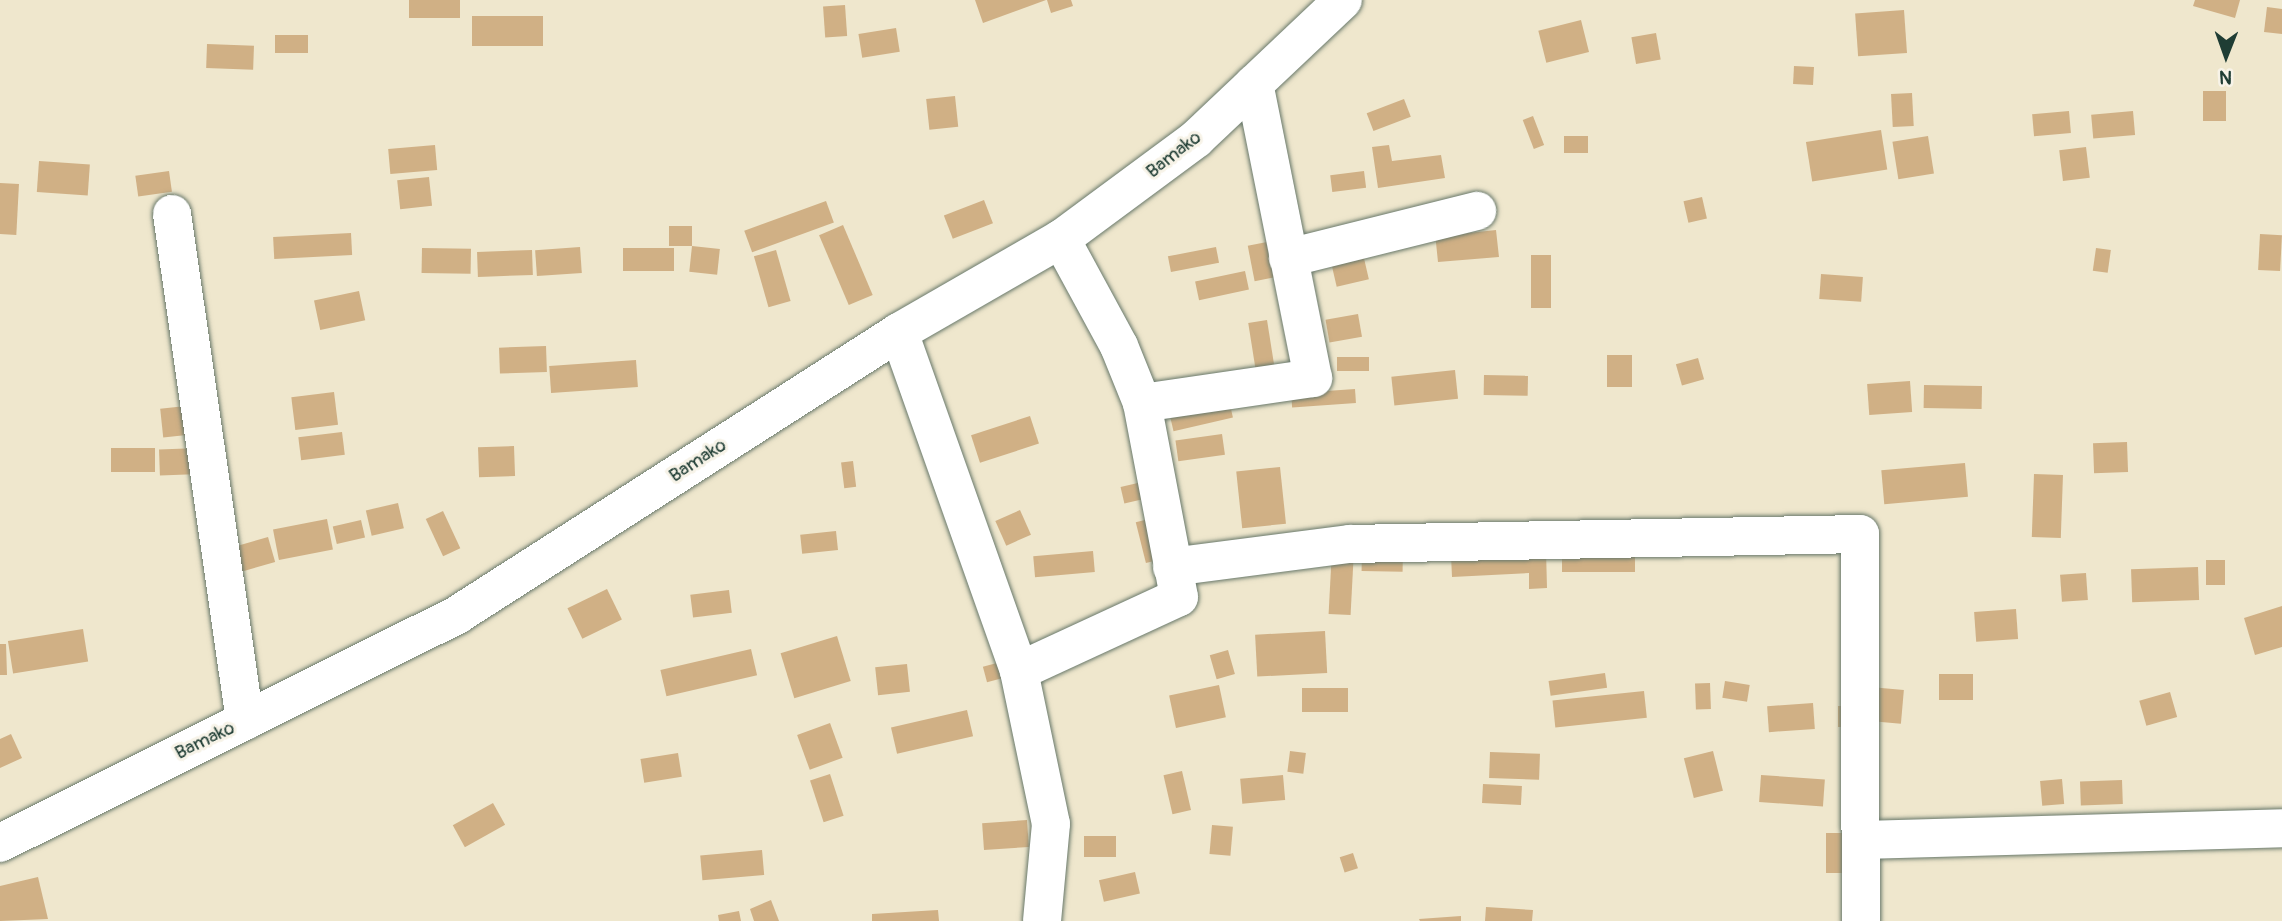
<!DOCTYPE html>
<html>
<head>
<meta charset="utf-8">
<style>
  body { margin:0 }
  #map { position:relative; width:2282px; height:921px; overflow:hidden; background:#efe7cd; font-family:Pangolin,sans-serif }
  div>[style] { position:absolute }
  [style*='--x'] { left:calc(var(--x)*1px); top:calc(var(--y)*1px); width:calc(var(--w)*1px); rotate:calc(var(--a)*1deg) }
  .building>* { inset:0; background:#d0b085; transform-origin:0 0 }
  .roads { filter:drop-shadow(0 0 2px #68786a) drop-shadow(0 0 2px #68786a) }
  .street>* { height:38px; margin:-19px; padding:0 19px; transform-origin:19px; border-radius:19px; background:#fff }
  span { translate:-50% -50%; white-space:nowrap; text-align:center; line-height:1.15; -webkit-text-stroke:6px #f7f3e8; paint-order:stroke }
  .street-label { font-size:19px; color:#1f3d34 }
  .north { position:absolute; left:2191px; top:21px; width:70px; height:70px; -webkit-text-stroke:5px #f7f3e8; paint-order:stroke; rotate:181deg; font-size:19px; font-weight:700; line-height:28px; text-align:center; color:#1f3d34 }
  .north::after { content:''; display:block; margin:auto; width:24px; height:32px; background:#1f3d34; clip-path:polygon(50% 0,100% 100%,50% 72%,0 100%) }
</style>
</head>
<body>
<div id="map">
  <div class="building">
    <div style="left:409px;top:0;width:51px;height:18px"></div>
    <div style="clip-path:polygon(975px 0,1046px 0,983px 23px)"></div>
    <div style="clip-path:polygon(1047px 0,1071px 0,1073px 6px,1051px 13px)"></div>
    <div style="clip-path:polygon(2195px 0,2240px 0,2235px 18px,2193px 6px)"></div>
    <div style="left:845px;top:5px;width:31px;height:22px;rotate:86deg"></div>
    <div style="clip-path:polygon(2267px 7px,2282px 9px,2282px 34px,2264px 32px)"></div>
    <div style="left:1904px;top:10px;width:43px;height:49px;rotate:86deg"></div>
    <div style="left:543px;top:16px;width:30px;height:71px;rotate:90deg"></div>
    <div style="left:1581px;top:20px;width:33px;height:44px;rotate:76deg"></div>
    <div style="left:896px;top:28px;width:24px;height:38px;rotate:81deg"></div>
    <div style="left:1656px;top:33px;width:27px;height:25px;rotate:80deg"></div>
    <div style="left:275px;top:35px;width:33px;height:18px"></div>
    <div style="left:207px;top:44px;width:47px;height:24px;rotate:2deg"></div>
    <div style="left:1794px;top:66px;width:20px;height:18px;rotate:3deg"></div>
    <div style="left:2203px;top:91px;width:23px;height:30px"></div>
    <div style="left:1912px;top:93px;width:33px;height:21px;rotate:87deg"></div>
    <div style="left:955px;top:96px;width:31px;height:29px;rotate:84deg"></div>
    <div style="left:1404px;top:99px;width:19px;height:40px;rotate:69deg"></div>
    <div style="left:2069px;top:111px;width:22px;height:37px;rotate:85deg"></div>
    <div style="left:2133px;top:111px;width:24px;height:42px;rotate:85deg"></div>
    <div style="left:1533px;top:116px;width:31px;height:11px;rotate:69deg"></div>
    <div style="left:1881px;top:130px;width:40px;height:76px;rotate:81deg"></div>
    <div style="left:1588px;top:136px;width:17px;height:24px;rotate:90deg"></div>
    <div style="left:1928px;top:136px;width:38px;height:36px;rotate:81deg"></div>
    <div style="left:435px;top:145px;width:25px;height:47px;rotate:85deg"></div>
    <div style="clip-path:polygon(1389px 145px,1392px 161px,1441px 155px,1445px 178px,1378px 188px,1372px 147px)"></div>
    <div style="left:2086px;top:147px;width:31px;height:27px;rotate:83deg"></div>
    <div style="left:39px;top:161px;width:51px;height:31px;rotate:4deg"></div>
    <div style="left:169px;top:171px;width:21px;height:34px;rotate:82deg"></div>
    <div style="left:1364px;top:171px;width:17px;height:34px;rotate:83deg"></div>
    <div style="left:429px;top:177px;width:29px;height:32px;rotate:84deg"></div>
    <div style="left:0;top:183px;width:19px;height:51px;rotate:3deg"></div>
    <div style="left:1702px;top:197px;width:22px;height:19px;rotate:77deg"></div>
    <div style="left:984px;top:200px;width:25px;height:43px;rotate:69deg"></div>
    <div style="left:826px;top:201px;width:23px;height:87px;rotate:70deg"></div>
    <div style="clip-path:polygon(1433px 214px,1450px 235px,1496px 230px,1499px 257px,1438px 262px)"></div>
    <div style="left:843px;top:225px;width:76px;height:26px;rotate:67deg"></div>
    <div style="left:669px;top:226px;width:23px;height:20px"></div>
    <div style="left:351px;top:233px;width:22px;height:78px;rotate:87deg"></div>
    <div style="left:2260px;top:234px;width:22px;height:36px;rotate:3deg"></div>
    <div style="left:1288px;top:238px;width:36px;height:41px;rotate:79deg"></div>
    <div style="left:692px;top:246px;width:28px;height:26px;rotate:6deg"></div>
    <div style="left:580px;top:247px;width:26px;height:45px;rotate:86deg"></div>
    <div style="left:1216px;top:247px;width:16px;height:49px;rotate:79deg"></div>
    <div style="left:422px;top:248px;width:49px;height:25px;rotate:1deg"></div>
    <div style="left:674px;top:248px;width:23px;height:51px;rotate:90deg"></div>
    <div style="left:2096px;top:248px;width:15px;height:23px;rotate:8deg"></div>
    <div style="left:532px;top:250px;width:25px;height:55px;rotate:88deg"></div>
    <div style="left:776px;top:250px;width:53px;height:23px;rotate:74deg"></div>
    <div style="left:1363px;top:254px;width:26px;height:33px;rotate:77deg"></div>
    <div style="left:1531px;top:255px;width:20px;height:53px"></div>
    <div style="left:1245px;top:271px;width:19px;height:51px;rotate:78deg"></div>
    <div style="left:1821px;top:274px;width:42px;height:25px;rotate:4deg"></div>
    <div style="left:359px;top:291px;width:30px;height:46px;rotate:78deg"></div>
    <div style="left:1358px;top:314px;width:23px;height:33px;rotate:80deg"></div>
    <div style="left:1267px;top:320px;width:51px;height:19px;rotate:81deg"></div>
    <div style="left:546px;top:346px;width:26px;height:47px;rotate:88deg"></div>
    <div style="left:1607px;top:355px;width:25px;height:32px"></div>
    <div style="left:1337px;top:357px;width:32px;height:14px"></div>
    <div style="left:1698px;top:358px;width:22px;height:23px;rotate:74deg"></div>
    <div style="left:636px;top:360px;width:27px;height:87px;rotate:86deg"></div>
    <div style="left:1455px;top:370px;width:29px;height:64px;rotate:84deg"></div>
    <div style="left:1484px;top:375px;width:44px;height:20px;rotate:1deg"></div>
    <div style="left:1910px;top:381px;width:31px;height:43px;rotate:86deg"></div>
    <div style="left:1924px;top:385px;width:58px;height:23px;rotate:1deg"></div>
    <div style="left:1355px;top:389px;width:14px;height:64px;rotate:86deg"></div>
    <div style="left:334px;top:392px;width:33px;height:43px;rotate:83deg"></div>
    <div style="left:1228px;top:396px;width:22px;height:61px;rotate:77deg"></div>
    <div style="left:195px;top:405px;width:29px;height:35px;rotate:84deg"></div>
    <div style="left:1030px;top:416px;width:29px;height:62px;rotate:72deg"></div>
    <div style="left:342px;top:432px;width:23px;height:44px;rotate:83deg"></div>
    <div style="left:1222px;top:434px;width:21px;height:47px;rotate:82deg"></div>
    <div style="left:2127px;top:442px;width:30px;height:34px;rotate:88deg"></div>
    <div style="left:514px;top:446px;width:30px;height:36px;rotate:88deg"></div>
    <div style="left:111px;top:448px;width:44px;height:24px"></div>
    <div style="left:199px;top:448px;width:26px;height:40px;rotate:88deg"></div>
    <div style="left:853px;top:461px;width:26px;height:12px;rotate:83deg"></div>
    <div style="left:1965px;top:463px;width:34px;height:84px;rotate:85deg"></div>
    <div style="left:1280px;top:467px;width:57px;height:44px;rotate:84deg"></div>
    <div style="left:2034px;top:474px;width:29px;height:63px;rotate:2deg"></div>
    <div style="left:1142px;top:482px;width:17px;height:22px;rotate:77deg"></div>
    <div style="left:398px;top:503px;width:26px;height:33px;rotate:77deg"></div>
    <div style="left:1020px;top:510px;width:27px;height:27px;rotate:66deg"></div>
    <div style="left:443px;top:511px;width:41px;height:19px;rotate:65deg"></div>
    <div style="left:1161px;top:516px;width:42px;height:26px;rotate:76deg"></div>
    <div style="left:327px;top:519px;width:31px;height:55px;rotate:79deg"></div>
    <div style="left:361px;top:520px;width:18px;height:29px;rotate:77deg"></div>
    <div style="left:836px;top:531px;width:19px;height:36px;rotate:84deg"></div>
    <div style="left:268px;top:537px;width:26px;height:35px;rotate:74deg"></div>
    <div style="left:1362px;top:547px;width:41px;height:24px;rotate:1deg"></div>
    <div style="left:1332px;top:549px;width:22px;height:65px;rotate:3deg"></div>
    <div style="clip-path:polygon(1546px 550px,1547px 588px,1529px 589px,1529px 573px,1452px 577px,1451px 555px)"></div>
    <div style="left:1562px;top:550px;width:73px;height:22px"></div>
    <div style="left:1093px;top:551px;width:21px;height:60px;rotate:85deg"></div>
    <div style="left:2206px;top:560px;width:19px;height:25px"></div>
    <div style="left:2198px;top:567px;width:33px;height:67px;rotate:88deg"></div>
    <div style="left:2086px;top:573px;width:27px;height:26px;rotate:86deg"></div>
    <div style="left:607px;top:589px;width:34px;height:44px;rotate:64deg"></div>
    <div style="left:729px;top:590px;width:23px;height:39px;rotate:83deg"></div>
    <div style="clip-path:polygon(2282px 606px,2282px 647px,2255px 655px,2244px 618px)"></div>
    <div style="left:2016px;top:609px;width:30px;height:42px;rotate:86deg"></div>
    <div style="left:83px;top:629px;width:33px;height:76px;rotate:81deg"></div>
    <div style="left:1325px;top:631px;width:42px;height:70px;rotate:87deg"></div>
    <div style="left:837px;top:636px;width:47px;height:59px;rotate:73deg"></div>
    <div style="clip-path:polygon(0 644px,6px 644px,7px 675px,0 675px)"></div>
    <div style="left:751px;top:649px;width:27px;height:93px;rotate:77deg"></div>
    <div style="left:1228px;top:650px;width:25px;height:19px;rotate:74deg"></div>
    <div style="left:1008px;top:660px;width:16px;height:26px;rotate:75deg"></div>
    <div style="left:907px;top:664px;width:28px;height:32px;rotate:84deg"></div>
    <div style="left:1605px;top:673px;width:15px;height:57px;rotate:82deg"></div>
    <div style="left:1939px;top:674px;width:34px;height:26px"></div>
    <div style="left:1725px;top:681px;width:25px;height:17px;rotate:9deg"></div>
    <div style="left:1710px;top:683px;width:26px;height:15px;rotate:88deg"></div>
    <div style="left:1219px;top:685px;width:33px;height:51px;rotate:78deg"></div>
    <div style="left:1870px;top:687px;width:34px;height:34px;rotate:5deg"></div>
    <div style="left:1348px;top:688px;width:24px;height:46px;rotate:90deg"></div>
    <div style="left:1644px;top:691px;width:27px;height:92px;rotate:84deg"></div>
    <div style="left:2170px;top:692px;width:26px;height:32px;rotate:74deg"></div>
    <div style="left:1813px;top:703px;width:26px;height:46px;rotate:86deg"></div>
    <div style="left:1838px;top:706px;width:21px;height:21px"></div>
    <div style="left:967px;top:710px;width:27px;height:78px;rotate:77deg"></div>
    <div style="left:830px;top:723px;width:37px;height:35px;rotate:70deg"></div>
    <div style="clip-path:polygon(11px 734px,22px 758px,0 768px,0 739px)"></div>
    <div style="left:1290px;top:751px;width:16px;height:21px;rotate:7deg"></div>
    <div style="left:1713px;top:751px;width:41px;height:30px;rotate:76deg"></div>
    <div style="left:1490px;top:752px;width:50px;height:26px;rotate:2deg"></div>
    <div style="left:678px;top:753px;width:24px;height:38px;rotate:81deg"></div>
    <div style="left:1182px;top:771px;width:40px;height:19px;rotate:77deg"></div>
    <div style="left:830px;top:774px;width:44px;height:21px;rotate:72deg"></div>
    <div style="left:1283px;top:775px;width:25px;height:43px;rotate:85deg"></div>
    <div style="left:1761px;top:775px;width:64px;height:27px;rotate:4deg"></div>
    <div style="left:2062px;top:779px;width:25px;height:22px;rotate:85deg"></div>
    <div style="left:2122px;top:780px;width:24px;height:42px;rotate:88deg"></div>
    <div style="left:1483px;top:784px;width:39px;height:19px;rotate:3deg"></div>
    <div style="left:493px;top:803px;width:25px;height:46px;rotate:61deg"></div>
    <div style="left:1027px;top:820px;width:27px;height:45px;rotate:86deg"></div>
    <div style="left:1212px;top:825px;width:21px;height:29px;rotate:5deg"></div>
    <div style="left:1826px;top:833px;width:35px;height:40px"></div>
    <div style="left:1084px;top:836px;width:32px;height:21px"></div>
    <div style="left:762px;top:850px;width:25px;height:62px;rotate:85deg"></div>
    <div style="left:1353px;top:853px;width:16px;height:14px;rotate:72deg"></div>
    <div style="left:1135px;top:872px;width:22px;height:37px;rotate:77deg"></div>
    <div style="clip-path:polygon(38px 877px,48px 919px,0 921px,0 886px)"></div>
    <div style="clip-path:polygon(771px 900px,779px 921px,754px 921px,750px 909px)"></div>
    <div style="clip-path:polygon(1486px 907px,1533px 910px,1532px 921px,1485px 921px)"></div>
    <div style="clip-path:polygon(938px 910px,939px 921px,872px 921px,872px 914px)"></div>
    <div style="clip-path:polygon(739px 911px,741px 921px,719px 921px,718px 915px)"></div>
    <div style="clip-path:polygon(1461px 916px,1461px 921px,1420px 921px,1419px 919px)"></div>
  </div>
  <div class="roads">
    <div class="street">
      <div style="--x:172;--y:214;--w:512;--a:81.81"></div>
      <div style="--x:1288;--y:258;--w:195;--a:-14"></div>
      <div style="--x:899;--y:332;--w:360;--a:70.5"></div>
      <div style="--x:1019;--y:671;--w:156;--a:78.2"></div>
      <div style="--x:1051;--y:824;--w:97;--a:95.3"></div>
      <div style="--x:1142;--y:403;--w:173;--a:-8.3"></div>
      <div style="--x:1313;--y:378;--w:300;--a:-101.3"></div>
      <div style="--x:1172;--y:567;--w:179;--a:-7.4"></div>
      <div style="--x:1350;--y:544;--w:510;--a:-1.12"></div>
      <div style="--x:1860;--y:534;--w:387;--a:89.9"></div>
      <div style="--x:1019;--y:671;--w:176;--a:-24.8"></div>
      <div style="--x:1179;--y:597;--w:197;--a:-100.8"></div>
      <div style="--x:1142;--y:403;--w:61;--a:-112"></div>
      <div style="--x:1119;--y:346;--w:122;--a:-118.5"></div>
      <div style="--x:1864;--y:840;--w:418;--a:-1.6"></div>
      <div style="--x:0;--y:843;--w:511;--a:-26.51"></div>
      <div style="--x:457;--y:615;--w:525;--a:-32.63"></div>
      <div style="--x:899;--y:332;--w:187;--a:-29.9"></div>
      <div style="--x:1061;--y:239;--w:168;--a:-36.5"></div>
      <div style="--x:1196;--y:139;--w:202;--a:-43.4"></div>
    </div>
  </div>
  <div class="street-label">
    <span style="left:1174px;top:155px;rotate:-38deg">Bamako</span>
    <span style="left:698px;top:461px;rotate:-33deg">Bamako</span>
    <span style="left:205px;top:741px;rotate:-26deg">Bamako</span>
  </div>
  <div class="north">N</div>
</div>
</body>
</html>
